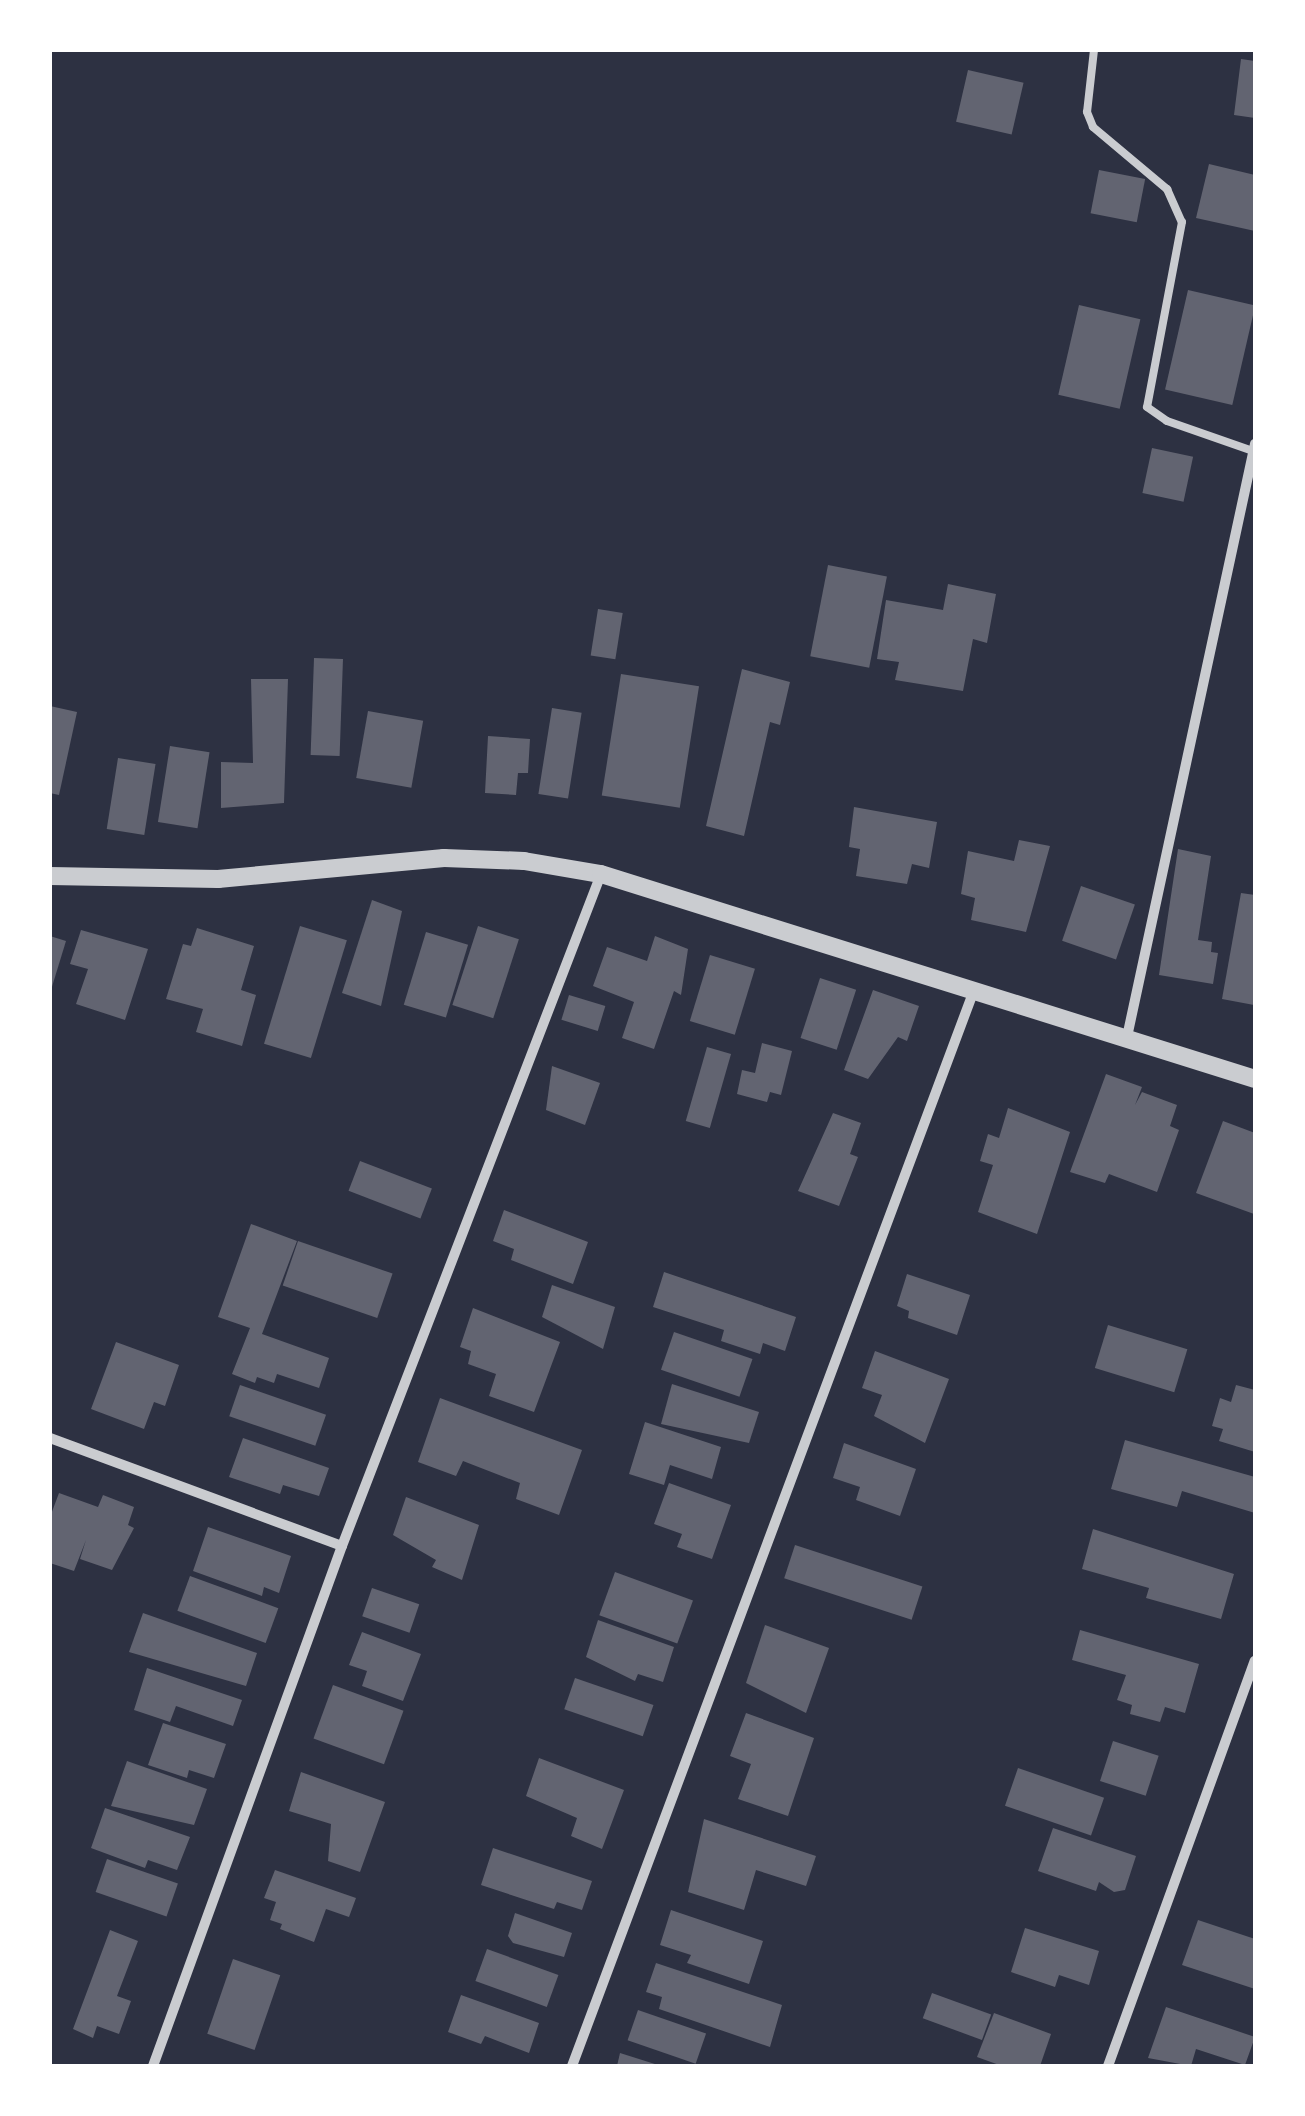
<!DOCTYPE html>
<html>
<head>
<meta charset="utf-8">
<style>
  body { margin:0 }
  #map { position:relative; width:1305px; height:2116px; overflow:hidden; background:#2d3142; font-family:Quicksand,sans-serif }
  div>[style] { position:absolute }
  [style*='--x'] { left:calc(var(--x)*1px); top:calc(var(--y)*1px); width:calc(var(--w)*1px); rotate:calc(var(--a)*1deg) }
  .building>* { inset:0; background:#626471; transform-origin:0 0 }
  .service>* { height:8px; margin:-4px; padding:0 4px; transform-origin:4px; border-radius:4px; background:#caccd0 }
  .minor>* { height:10px; margin:-5px; padding:0 5px; transform-origin:5px; border-radius:5px; background:#caccd0 }
  .tertiary>* { height:18px; margin:-9px; padding:0 9px; transform-origin:9px; border-radius:9px; background:#caccd0 }
  span { translate:-50% -50%; white-space:nowrap; text-align:center; line-height:1.15; -webkit-text-stroke:10px #fff; paint-order:stroke }
  .frame { position:absolute; inset:0; border:52px solid #fff; pointer-events:none }
</style>
</head>
<body>
<div id="map">
  <div class="building">
    <div style="clip-path:polygon(1241px 59px,1255px 61px,1255px 118px,1234px 115px)"></div>
    <div style="left:968px;top:70px;width:57px;height:53px;rotate:13deg"></div>
    <div style="clip-path:polygon(1209px 164px,1255px 175px,1255px 231px,1196px 218px)"></div>
    <div style="left:1099px;top:170px;width:47px;height:44px;rotate:11deg"></div>
    <div style="left:1188px;top:290px;width:69px;height:102px;rotate:13deg"></div>
    <div style="left:1079px;top:305px;width:63px;height:92px;rotate:13deg"></div>
    <div style="left:1152px;top:448px;width:42px;height:46px;rotate:12deg"></div>
    <div style="left:828px;top:565px;width:60px;height:93px;rotate:11deg"></div>
    <div style="clip-path:polygon(948px 584px,996px 594px,987px 643px,973px 639px,963px 691px,895px 680px,899px 662px,877px 659px,886px 600px,943px 610px)"></div>
    <div style="left:598px;top:609px;width:25px;height:47px;rotate:9deg"></div>
    <div style="left:314px;top:658px;width:29px;height:97px;rotate:2deg"></div>
    <div style="clip-path:polygon(742px 669px,790px 682px,780px 725px,770px 722px,744px 836px,706px 826px)"></div>
    <div style="left:621px;top:674px;width:79px;height:123px;rotate:9deg"></div>
    <div style="clip-path:polygon(251px 679px,288px 679px,284px 803px,221px 808px,221px 762px,253px 763px)"></div>
    <div style="clip-path:polygon(50px 706px,77px 712px,59px 795px,50px 793px)"></div>
    <div style="left:552px;top:708px;width:30px;height:87px;rotate:9deg"></div>
    <div style="left:368px;top:711px;width:56px;height:68px;rotate:10deg"></div>
    <div style="clip-path:polygon(488px 736px,530px 739px,528px 773px,518px 773px,516px 795px,485px 793px)"></div>
    <div style="left:170px;top:746px;width:40px;height:77px;rotate:9deg"></div>
    <div style="left:118px;top:758px;width:38px;height:72px;rotate:9deg"></div>
    <div style="clip-path:polygon(854px 807px,937px 822px,929px 868px,912px 864px,907px 884px,856px 876px,860px 849px,849px 847px)"></div>
    <div style="clip-path:polygon(1019px 840px,1050px 846px,1026px 932px,971px 920px,975px 898px,961px 894px,968px 851px,1014px 861px)"></div>
    <div style="clip-path:polygon(1178px 849px,1211px 856px,1198px 940px,1212px 942px,1211px 952px,1218px 953px,1213px 984px,1159px 975px)"></div>
    <div style="left:1081px;top:886px;width:57px;height:58px;rotate:19deg"></div>
    <div style="clip-path:polygon(1241px 893px,1255px 895px,1254px 1005px,1222px 999px)"></div>
    <div style="clip-path:polygon(372px 900px,402px 911px,381px 1006px,342px 993px)"></div>
    <div style="left:300px;top:926px;width:49px;height:123px;rotate:17deg"></div>
    <div style="left:478px;top:926px;width:43px;height:83px;rotate:18deg"></div>
    <div style="clip-path:polygon(197px 928px,254px 946px,241px 990px,256px 995px,242px 1046px,196px 1032px,203px 1009px,166px 999px,183px 944px,191px 946px)"></div>
    <div style="clip-path:polygon(81px 930px,148px 949px,125px 1020px,76px 1004px,88px 969px,70px 964px)"></div>
    <div style="left:426px;top:932px;width:44px;height:76px;rotate:17deg"></div>
    <div style="clip-path:polygon(50px 936px,66px 941px,51px 990px,50px 990px)"></div>
    <div style="clip-path:polygon(655px 936px,688px 949px,681px 995px,674px 991px,654px 1049px,622px 1038px,634px 1002px,593px 986px,607px 947px,647px 961px)"></div>
    <div style="left:710px;top:955px;width:47px;height:69px;rotate:17deg"></div>
    <div style="left:820px;top:978px;width:38px;height:63px;rotate:18deg"></div>
    <div style="clip-path:polygon(873px 990px,919px 1006px,907px 1041px,898px 1037px,868px 1079px,844px 1070px)"></div>
    <div style="left:569px;top:995px;width:38px;height:26px;rotate:17deg"></div>
    <div style="clip-path:polygon(762px 1043px,792px 1051px,781px 1095px,770px 1092px,767px 1102px,737px 1094px,742px 1070px,755px 1073px)"></div>
    <div style="left:707px;top:1047px;width:25px;height:77px;rotate:16deg"></div>
    <div style="clip-path:polygon(552px 1066px,600px 1083px,585px 1125px,546px 1110px)"></div>
    <div style="clip-path:polygon(1106px 1074px,1142px 1087px,1135px 1105px,1142px 1092px,1177px 1105px,1170px 1126px,1179px 1130px,1157px 1192px,1109px 1174px,1105px 1183px,1070px 1172px)"></div>
    <div style="clip-path:polygon(1008px 1108px,1070px 1132px,1037px 1234px,978px 1212px,993px 1165px,980px 1161px,988px 1134px,999px 1138px)"></div>
    <div style="clip-path:polygon(833px 1113px,861px 1123px,850px 1154px,858px 1157px,839px 1206px,798px 1191px)"></div>
    <div style="clip-path:polygon(1223px 1121px,1255px 1133px,1254px 1214px,1196px 1193px)"></div>
    <div style="left:360px;top:1161px;width:77px;height:32px;rotate:21deg"></div>
    <div style="clip-path:polygon(504px 1210px,588px 1242px,573px 1284px,511px 1260px,514px 1249px,493px 1241px)"></div>
    <div style="clip-path:polygon(251px 1224px,297px 1241px,262px 1334px,329px 1358px,319px 1388px,277px 1374px,274px 1383px,257px 1377px,255px 1383px,232px 1374px,250px 1328px,218px 1317px)"></div>
    <div style="left:298px;top:1241px;width:100px;height:47px;rotate:19deg"></div>
    <div style="clip-path:polygon(664px 1272px,796px 1317px,785px 1351px,763px 1343px,760px 1354px,721px 1341px,724px 1330px,653px 1307px)"></div>
    <div style="clip-path:polygon(907px 1274px,970px 1295px,957px 1335px,908px 1318px,909px 1311px,897px 1306px)"></div>
    <div style="clip-path:polygon(552px 1285px,615px 1307px,603px 1349px,542px 1317px)"></div>
    <div style="clip-path:polygon(473px 1308px,560px 1342px,534px 1412px,489px 1396px,496px 1374px,468px 1364px,471px 1351px,460px 1347px)"></div>
    <div style="left:1108px;top:1325px;width:83px;height:45px;rotate:17deg"></div>
    <div style="left:674px;top:1332px;width:83px;height:40px;rotate:19deg"></div>
    <div style="clip-path:polygon(116px 1342px,179px 1365px,165px 1406px,154px 1402px,144px 1429px,91px 1409px)"></div>
    <div style="clip-path:polygon(875px 1351px,949px 1379px,925px 1443px,874px 1416px,882px 1395px,862px 1388px)"></div>
    <div style="clip-path:polygon(672px 1384px,759px 1412px,749px 1443px,661px 1424px)"></div>
    <div style="left:240px;top:1385px;width:91px;height:33px;rotate:19deg"></div>
    <div style="clip-path:polygon(1236px 1385px,1255px 1390px,1255px 1452px,1219px 1441px,1223px 1429px,1212px 1426px,1220px 1398px,1231px 1402px)"></div>
    <div style="clip-path:polygon(440px 1398px,582px 1450px,559px 1515px,516px 1499px,520px 1483px,463px 1461px,456px 1476px,418px 1462px)"></div>
    <div style="clip-path:polygon(645px 1422px,721px 1447px,712px 1479px,670px 1465px,664px 1485px,629px 1474px)"></div>
    <div style="clip-path:polygon(243px 1438px,329px 1468px,319px 1496px,283px 1485px,280px 1494px,229px 1477px)"></div>
    <div style="clip-path:polygon(1125px 1440px,1255px 1477px,1255px 1513px,1182px 1491px,1177px 1507px,1111px 1489px)"></div>
    <div style="clip-path:polygon(844px 1443px,916px 1469px,900px 1516px,856px 1500px,860px 1487px,833px 1478px)"></div>
    <div style="clip-path:polygon(669px 1483px,731px 1505px,712px 1559px,677px 1547px,682px 1534px,654px 1524px)"></div>
    <div style="clip-path:polygon(59px 1493px,98px 1507px,103px 1495px,134px 1507px,128px 1525px,134px 1528px,112px 1570px,80px 1559px,86px 1540px,74px 1571px,50px 1563px,50px 1517px)"></div>
    <div style="clip-path:polygon(406px 1497px,479px 1525px,462px 1580px,432px 1567px,436px 1560px,393px 1535px)"></div>
    <div style="clip-path:polygon(208px 1527px,291px 1556px,279px 1593px,264px 1587px,262px 1596px,193px 1571px)"></div>
    <div style="clip-path:polygon(1093px 1529px,1234px 1574px,1221px 1619px,1146px 1598px,1149px 1588px,1082px 1569px)"></div>
    <div style="left:795px;top:1545px;width:134px;height:35px;rotate:18deg"></div>
    <div style="left:615px;top:1572px;width:83px;height:46px;rotate:20deg"></div>
    <div style="left:190px;top:1576px;width:94px;height:37px;rotate:20deg"></div>
    <div style="left:372px;top:1588px;width:50px;height:30px;rotate:19deg"></div>
    <div style="clip-path:polygon(143px 1613px,257px 1653px,246px 1686px,129px 1652px)"></div>
    <div style="clip-path:polygon(598px 1620px,674px 1647px,663px 1682px,638px 1674px,635px 1681px,586px 1657px)"></div>
    <div style="clip-path:polygon(765px 1625px,829px 1648px,806px 1713px,746px 1683px)"></div>
    <div style="clip-path:polygon(1080px 1630px,1199px 1664px,1185px 1713px,1165px 1707px,1160px 1722px,1130px 1714px,1132px 1705px,1117px 1700px,1126px 1675px,1072px 1660px)"></div>
    <div style="clip-path:polygon(362px 1632px,421px 1654px,403px 1701px,362px 1686px,367px 1671px,349px 1665px)"></div>
    <div style="clip-path:polygon(147px 1668px,242px 1700px,233px 1726px,176px 1706px,170px 1722px,134px 1710px)"></div>
    <div style="left:575px;top:1678px;width:83px;height:33px;rotate:19deg"></div>
    <div style="left:333px;top:1685px;width:75px;height:57px;rotate:20deg"></div>
    <div style="clip-path:polygon(746px 1713px,814px 1738px,788px 1816px,738px 1799px,751px 1764px,730px 1756px)"></div>
    <div style="clip-path:polygon(163px 1723px,226px 1744px,214px 1778px,189px 1770px,187px 1778px,148px 1765px)"></div>
    <div style="left:1113px;top:1741px;width:48px;height:42px;rotate:18deg"></div>
    <div style="clip-path:polygon(539px 1758px,624px 1790px,602px 1849px,571px 1836px,577px 1818px,526px 1796px)"></div>
    <div style="clip-path:polygon(127px 1761px,207px 1789px,194px 1825px,111px 1806px)"></div>
    <div style="left:1018px;top:1768px;width:91px;height:40px;rotate:19deg"></div>
    <div style="clip-path:polygon(301px 1772px,385px 1802px,360px 1872px,328px 1861px,331px 1824px,289px 1811px)"></div>
    <div style="clip-path:polygon(105px 1808px,190px 1837px,177px 1870px,148px 1860px,145px 1868px,91px 1848px)"></div>
    <div style="clip-path:polygon(704px 1819px,816px 1856px,806px 1886px,756px 1870px,744px 1910px,688px 1892px)"></div>
    <div style="clip-path:polygon(1053px 1828px,1136px 1856px,1125px 1890px,1114px 1892px,1099px 1882px,1096px 1891px,1038px 1871px)"></div>
    <div style="clip-path:polygon(493px 1848px,592px 1881px,582px 1910px,557px 1902px,554px 1909px,481px 1885px)"></div>
    <div style="left:107px;top:1859px;width:75px;height:35px;rotate:19deg"></div>
    <div style="clip-path:polygon(275px 1870px,356px 1898px,349px 1917px,326px 1909px,314px 1942px,280px 1929px,282px 1924px,270px 1920px,276px 1902px,264px 1898px)"></div>
    <div style="clip-path:polygon(671px 1910px,763px 1941px,749px 1984px,687px 1963px,691px 1955px,660px 1945px)"></div>
    <div style="clip-path:polygon(515px 1913px,572px 1933px,564px 1957px,513px 1943px,508px 1936px)"></div>
    <div style="clip-path:polygon(1198px 1920px,1255px 1939px,1255px 1989px,1182px 1965px)"></div>
    <div style="clip-path:polygon(1025px 1928px,1099px 1951px,1089px 1985px,1059px 1975px,1055px 1987px,1011px 1972px)"></div>
    <div style="clip-path:polygon(110px 1930px,138px 1941px,117px 1996px,131px 2001px,119px 2034px,97px 2026px,93px 2038px,73px 2029px)"></div>
    <div style="left:487px;top:1949px;width:76px;height:34px;rotate:20deg"></div>
    <div style="left:233px;top:1959px;width:50px;height:79px;rotate:19deg"></div>
    <div style="clip-path:polygon(656px 1963px,782px 2005px,770px 2047px,659px 2009px,662px 1997px,646px 1992px)"></div>
    <div style="left:932px;top:1993px;width:63px;height:27px;rotate:20deg"></div>
    <div style="clip-path:polygon(461px 1995px,539px 2023px,529px 2053px,485px 2036px,481px 2044px,448px 2032px)"></div>
    <div style="clip-path:polygon(1166px 2007px,1255px 2037px,1245px 2065px,1196px 2049px,1191px 2066px,1148px 2058px)"></div>
    <div style="left:638px;top:2010px;width:72px;height:32px;rotate:19deg"></div>
    <div style="clip-path:polygon(994px 2013px,1051px 2034px,1040px 2066px,1002px 2066px,977px 2057px)"></div>
    <div style="clip-path:polygon(620px 2053px,658px 2065px,658px 2066px,617px 2066px)"></div>
  </div>
  <div class="service">
    <div style="--x:1094;--y:50;--w:62;--a:96.4"></div>
    <div style="--x:1087;--y:112;--w:16;--a:68"></div>
    <div style="--x:1093;--y:127;--w:97;--a:40"></div>
    <div style="--x:1167;--y:189;--w:36;--a:66"></div>
    <div style="--x:1182;--y:222;--w:188;--a:100.7"></div>
    <div style="--x:1147;--y:407;--w:24;--a:35"></div>
    <div style="--x:1167;--y:421;--w:91;--a:19.2"></div>
  </div>
  <div class="minor">
    <div style="--x:1127;--y:1037;--w:607;--a:-77.82"></div>
    <div style="--x:50;--y:1438;--w:311;--a:20.3"></div>
    <div style="--x:153;--y:2066;--w:553;--a:-70.03"></div>
    <div style="--x:342;--y:1546;--w:720;--a:-68.92"></div>
    <div style="--x:572;--y:2066;--w:1149;--a:-69.51"></div>
    <div style="--x:1108;--y:2066;--w:431;--a:-70.1"></div>
  </div>
  <div class="tertiary">
    <div style="--x:50;--y:876;--w:168;--a:1"></div>
    <div style="--x:218;--y:879;--w:227;--a:-5.3"></div>
    <div style="--x:444;--y:858;--w:80;--a:2.1"></div>
    <div style="--x:524;--y:861;--w:78;--a:9.6"></div>
    <div style="--x:601;--y:874;--w:685;--a:17.4"></div>
  </div>
  <div class="frame"></div>
</div>
</body>
</html>
